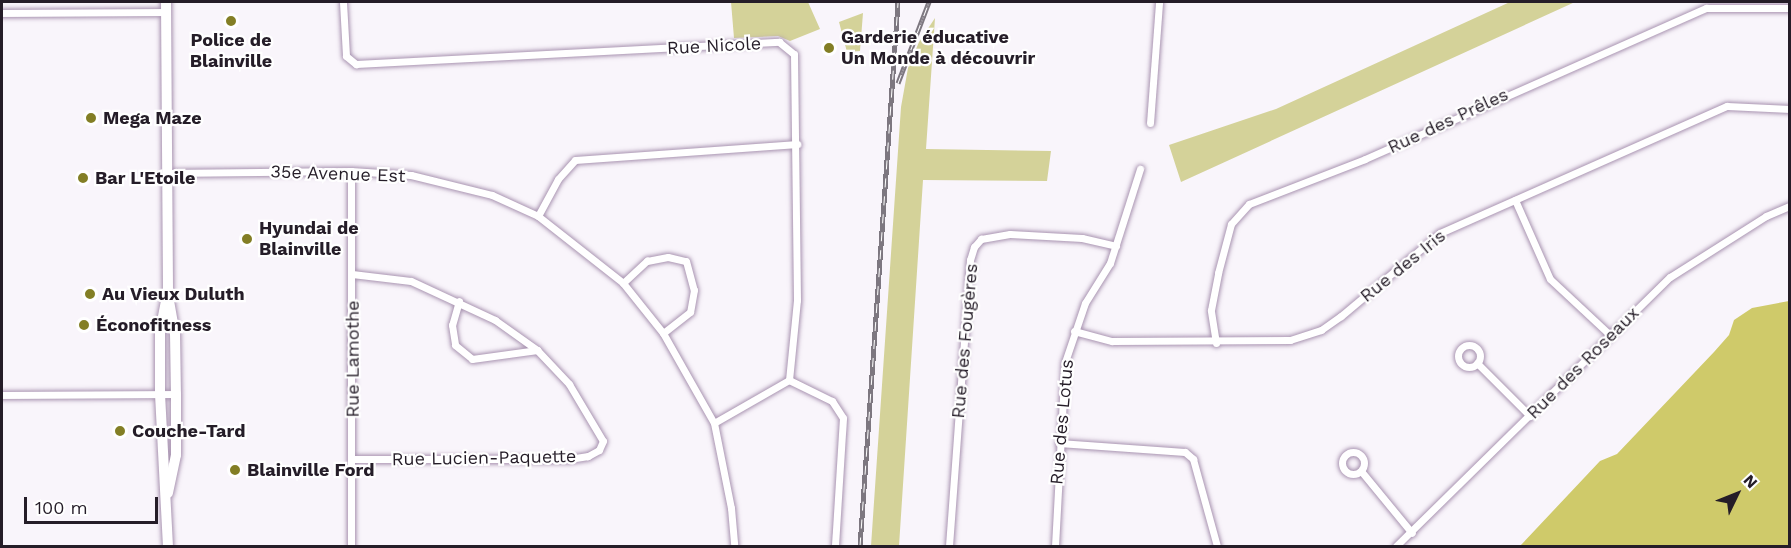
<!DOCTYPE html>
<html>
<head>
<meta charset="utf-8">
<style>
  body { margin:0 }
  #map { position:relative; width:1791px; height:548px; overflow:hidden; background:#f9f5fb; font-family:"Work Sans",sans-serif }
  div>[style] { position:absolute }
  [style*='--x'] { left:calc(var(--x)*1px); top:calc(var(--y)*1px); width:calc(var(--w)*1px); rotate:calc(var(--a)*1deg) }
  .green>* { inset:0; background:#d4d299 }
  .water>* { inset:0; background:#cfca6a }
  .roads { filter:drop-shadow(0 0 2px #a994b1) drop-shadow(0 0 2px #a994b1) }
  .street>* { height:7px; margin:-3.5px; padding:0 3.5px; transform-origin:3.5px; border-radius:3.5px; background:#fff }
  .street>.ring { margin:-3.5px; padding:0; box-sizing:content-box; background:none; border:7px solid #fff; border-radius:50% }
  .primary>* { height:10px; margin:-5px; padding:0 5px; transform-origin:5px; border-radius:5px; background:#fff }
  .rail>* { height:5px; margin-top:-2.5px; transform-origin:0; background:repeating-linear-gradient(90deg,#fff 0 9px,#7d7780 0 18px); box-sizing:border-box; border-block:2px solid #7d7780 }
  .dots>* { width:16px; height:16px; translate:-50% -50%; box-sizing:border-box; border:3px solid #fff; border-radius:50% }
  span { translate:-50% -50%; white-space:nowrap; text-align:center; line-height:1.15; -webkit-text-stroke:4.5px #fff; paint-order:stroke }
  .poi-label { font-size:18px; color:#251d28; font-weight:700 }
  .left { translate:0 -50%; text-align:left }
  .street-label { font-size:18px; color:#251d28 }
  .frame { position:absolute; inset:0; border:3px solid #251d28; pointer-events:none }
  .north { position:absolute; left:1707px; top:464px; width:60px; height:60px; -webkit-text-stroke:4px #fff; paint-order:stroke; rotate:47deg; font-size:16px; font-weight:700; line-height:24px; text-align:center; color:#251d28 }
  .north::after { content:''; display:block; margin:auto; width:21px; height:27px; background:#251d28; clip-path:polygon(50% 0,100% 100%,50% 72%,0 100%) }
  .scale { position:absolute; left:24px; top:497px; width:134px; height:27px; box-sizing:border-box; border:3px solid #251d28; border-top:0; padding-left:8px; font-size:18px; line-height:21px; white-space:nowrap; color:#251d28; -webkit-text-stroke:4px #fff; paint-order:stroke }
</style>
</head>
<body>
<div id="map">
  <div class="green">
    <div style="clip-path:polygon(731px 2px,808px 2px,820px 29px,790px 41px,778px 36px,734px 38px)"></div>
    <div style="clip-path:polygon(1510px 2px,1575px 2px,1181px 182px,1169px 145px,1276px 109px)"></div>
    <div style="clip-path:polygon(863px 13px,860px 51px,847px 52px,839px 22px)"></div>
    <div style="clip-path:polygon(935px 18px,926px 149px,1051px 151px,1047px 181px,923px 180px,899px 546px,871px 546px,901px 107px,908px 68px,919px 42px)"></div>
  </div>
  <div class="water">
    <div style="clip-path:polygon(1789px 301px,1789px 546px,1520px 546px,1600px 461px,1617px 454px,1714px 352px,1729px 335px,1734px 320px,1752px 308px)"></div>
  </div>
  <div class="roads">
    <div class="street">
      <div style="--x:343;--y:2;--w:54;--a:86.8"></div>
      <div style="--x:346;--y:56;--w:13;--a:39"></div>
      <div style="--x:356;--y:64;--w:424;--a:-3"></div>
      <div style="--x:779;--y:42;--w:19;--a:39"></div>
      <div style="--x:794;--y:54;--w:246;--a:89.3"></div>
      <div style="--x:797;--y:300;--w:80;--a:95.7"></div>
      <div style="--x:789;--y:380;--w:86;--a:150.2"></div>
      <div style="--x:2;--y:13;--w:164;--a:-0.3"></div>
      <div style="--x:1150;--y:123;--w:121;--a:-85.7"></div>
      <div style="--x:167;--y:173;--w:184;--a:-0.6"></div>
      <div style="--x:351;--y:171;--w:60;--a:3.8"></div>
      <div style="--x:411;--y:175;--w:83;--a:13.9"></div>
      <div style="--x:492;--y:195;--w:51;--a:24.5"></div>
      <div style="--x:538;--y:216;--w:108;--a:38.2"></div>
      <div style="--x:623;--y:283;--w:64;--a:51.3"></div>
      <div style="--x:663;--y:333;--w:103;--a:60.5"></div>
      <div style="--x:714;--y:423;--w:87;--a:78.7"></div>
      <div style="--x:731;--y:508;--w:38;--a:85"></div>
      <div style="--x:1515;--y:200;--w:86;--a:66.1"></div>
      <div style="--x:1550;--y:279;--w:81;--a:43"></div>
      <div style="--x:538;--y:216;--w:42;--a:-61.6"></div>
      <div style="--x:558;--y:179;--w:25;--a:-48"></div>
      <div style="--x:575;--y:160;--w:223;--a:-4.1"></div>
      <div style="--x:352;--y:274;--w:59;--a:6.8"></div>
      <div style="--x:411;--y:281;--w:93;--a:24.9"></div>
      <div style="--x:495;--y:320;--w:52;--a:35.5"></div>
      <div style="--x:537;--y:350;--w:47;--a:46.7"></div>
      <div style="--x:569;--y:384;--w:66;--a:59.2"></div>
      <div style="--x:603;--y:441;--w:10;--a:114"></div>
      <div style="--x:599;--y:450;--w:13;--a:151"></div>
      <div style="--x:588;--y:456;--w:19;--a:171"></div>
      <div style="--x:569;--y:459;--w:216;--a:180"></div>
      <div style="--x:623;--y:283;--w:33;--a:-43"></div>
      <div style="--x:647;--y:261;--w:21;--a:-11"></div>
      <div style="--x:668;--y:257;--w:18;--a:13"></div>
      <div style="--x:686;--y:261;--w:30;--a:75"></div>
      <div style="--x:694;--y:290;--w:22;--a:100"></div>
      <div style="--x:690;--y:312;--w:34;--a:142"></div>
      <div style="--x:459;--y:301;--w:25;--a:106"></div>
      <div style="--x:452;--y:325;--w:20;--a:81"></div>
      <div style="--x:455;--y:345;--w:22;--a:39"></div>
      <div style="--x:472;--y:359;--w:66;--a:-7.9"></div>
      <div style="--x:1074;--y:331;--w:39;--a:15"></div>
      <div style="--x:1112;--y:341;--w:178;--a:-0.3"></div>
      <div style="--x:1290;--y:340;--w:33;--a:-18"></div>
      <div style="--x:1321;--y:330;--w:24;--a:-35"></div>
      <div style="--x:1341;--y:316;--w:129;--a:-40"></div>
      <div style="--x:1440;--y:233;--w:314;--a:-23.9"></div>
      <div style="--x:1727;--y:106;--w:63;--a:2.7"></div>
      <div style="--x:1216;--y:343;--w:33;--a:-99"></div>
      <div style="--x:1211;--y:310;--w:38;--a:-79"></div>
      <div style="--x:1218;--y:273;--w:51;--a:-75.1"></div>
      <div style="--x:1231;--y:224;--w:27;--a:-48"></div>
      <div style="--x:1249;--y:204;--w:124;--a:-21.2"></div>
      <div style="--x:1365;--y:159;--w:373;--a:-23.9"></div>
      <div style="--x:1706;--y:8;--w:84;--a:0"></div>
      <div class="ring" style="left:1458px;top:345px;width:15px;height:15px"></div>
      <div style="--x:1477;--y:363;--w:75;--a:45"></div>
      <div style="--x:789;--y:380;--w:48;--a:26"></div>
      <div style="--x:832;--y:401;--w:20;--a:57"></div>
      <div style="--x:843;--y:418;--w:128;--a:93.6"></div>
      <div style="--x:2;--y:395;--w:174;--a:-0.3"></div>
      <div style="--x:1059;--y:443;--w:126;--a:4.1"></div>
      <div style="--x:1185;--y:452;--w:11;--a:41"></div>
      <div style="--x:1193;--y:459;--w:90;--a:74.6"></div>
      <div class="ring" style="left:1342px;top:452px;width:15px;height:15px"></div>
      <div style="--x:1361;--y:471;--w:80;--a:50.6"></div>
      <div style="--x:351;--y:546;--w:375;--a:-90"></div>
      <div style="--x:949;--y:546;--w:287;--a:-85.8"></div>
      <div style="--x:970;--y:260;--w:14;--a:-73"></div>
      <div style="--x:974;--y:247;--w:11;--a:-49"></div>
      <div style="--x:981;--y:239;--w:29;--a:-10"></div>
      <div style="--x:1010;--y:234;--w:72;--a:3.2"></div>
      <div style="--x:1082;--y:238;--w:35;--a:13"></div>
      <div style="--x:1055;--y:546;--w:184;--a:-86.9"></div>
      <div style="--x:1065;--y:362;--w:62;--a:-71.3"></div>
      <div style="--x:1085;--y:303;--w:47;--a:-58"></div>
      <div style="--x:1110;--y:263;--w:99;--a:-72.3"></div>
      <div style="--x:1396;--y:546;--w:384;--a:-44.5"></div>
      <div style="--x:1670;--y:277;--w:114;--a:-32.4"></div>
      <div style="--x:1766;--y:216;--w:26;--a:-23"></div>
    </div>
    <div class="primary">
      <div style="--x:166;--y:2;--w:293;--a:89.6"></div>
      <div style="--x:168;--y:295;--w:39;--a:80"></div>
      <div style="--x:175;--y:333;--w:61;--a:89.1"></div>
      <div style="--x:176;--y:394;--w:61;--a:90"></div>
      <div style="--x:176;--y:455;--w:39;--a:102"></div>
      <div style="--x:166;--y:301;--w:32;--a:101"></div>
      <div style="--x:160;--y:332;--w:62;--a:90"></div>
      <div style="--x:160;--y:394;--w:152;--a:87"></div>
    </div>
  </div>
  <div class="rail">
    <div style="--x:898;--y:83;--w:87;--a:-69.1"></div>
    <div style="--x:860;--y:546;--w:545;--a:-86"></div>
  </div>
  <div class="dots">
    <div style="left:231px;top:21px;background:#837e25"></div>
    <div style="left:829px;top:48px;background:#837e25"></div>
    <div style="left:91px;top:118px;background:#837e25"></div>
    <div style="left:83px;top:178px;background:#837e25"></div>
    <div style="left:247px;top:239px;background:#837e25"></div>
    <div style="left:90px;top:294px;background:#837e25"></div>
    <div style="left:84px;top:325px;background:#837e25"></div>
    <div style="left:120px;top:431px;background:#837e25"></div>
    <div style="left:235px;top:470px;background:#837e25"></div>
  </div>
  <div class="poi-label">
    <span class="left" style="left:841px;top:48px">Garderie éducative<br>Un Monde à découvrir</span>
    <span style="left:231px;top:51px">Police de<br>Blainville</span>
    <span class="left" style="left:103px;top:118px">Mega Maze</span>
    <span class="left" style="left:95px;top:178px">Bar L'Etoile</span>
    <span class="left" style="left:259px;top:239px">Hyundai de<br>Blainville</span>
    <span class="left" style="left:102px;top:294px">Au Vieux Duluth</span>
    <span class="left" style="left:96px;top:325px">Éconofitness</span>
    <span class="left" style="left:132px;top:431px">Couche-Tard</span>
    <span class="left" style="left:247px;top:470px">Blainville Ford</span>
  </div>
  <div class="street-label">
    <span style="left:714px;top:46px;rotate:-3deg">Rue Nicole</span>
    <span style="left:1448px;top:121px;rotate:-25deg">Rue des Prêles</span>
    <span style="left:338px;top:174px;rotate:2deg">35e Avenue Est</span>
    <span style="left:1403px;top:266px;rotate:-39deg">Rue des Iris</span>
    <span style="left:965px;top:341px;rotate:-85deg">Rue des Fougères</span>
    <span style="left:353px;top:359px;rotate:-90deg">Rue Lamothe</span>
    <span style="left:1583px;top:363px;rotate:-45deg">Rue des Roseaux</span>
    <span style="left:1062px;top:422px;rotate:-85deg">Rue des Lotus</span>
    <span style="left:484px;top:458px;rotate:-1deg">Rue Lucien-Paquette</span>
  </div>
  <div class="frame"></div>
  <div class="north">N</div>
  <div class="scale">100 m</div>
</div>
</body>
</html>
